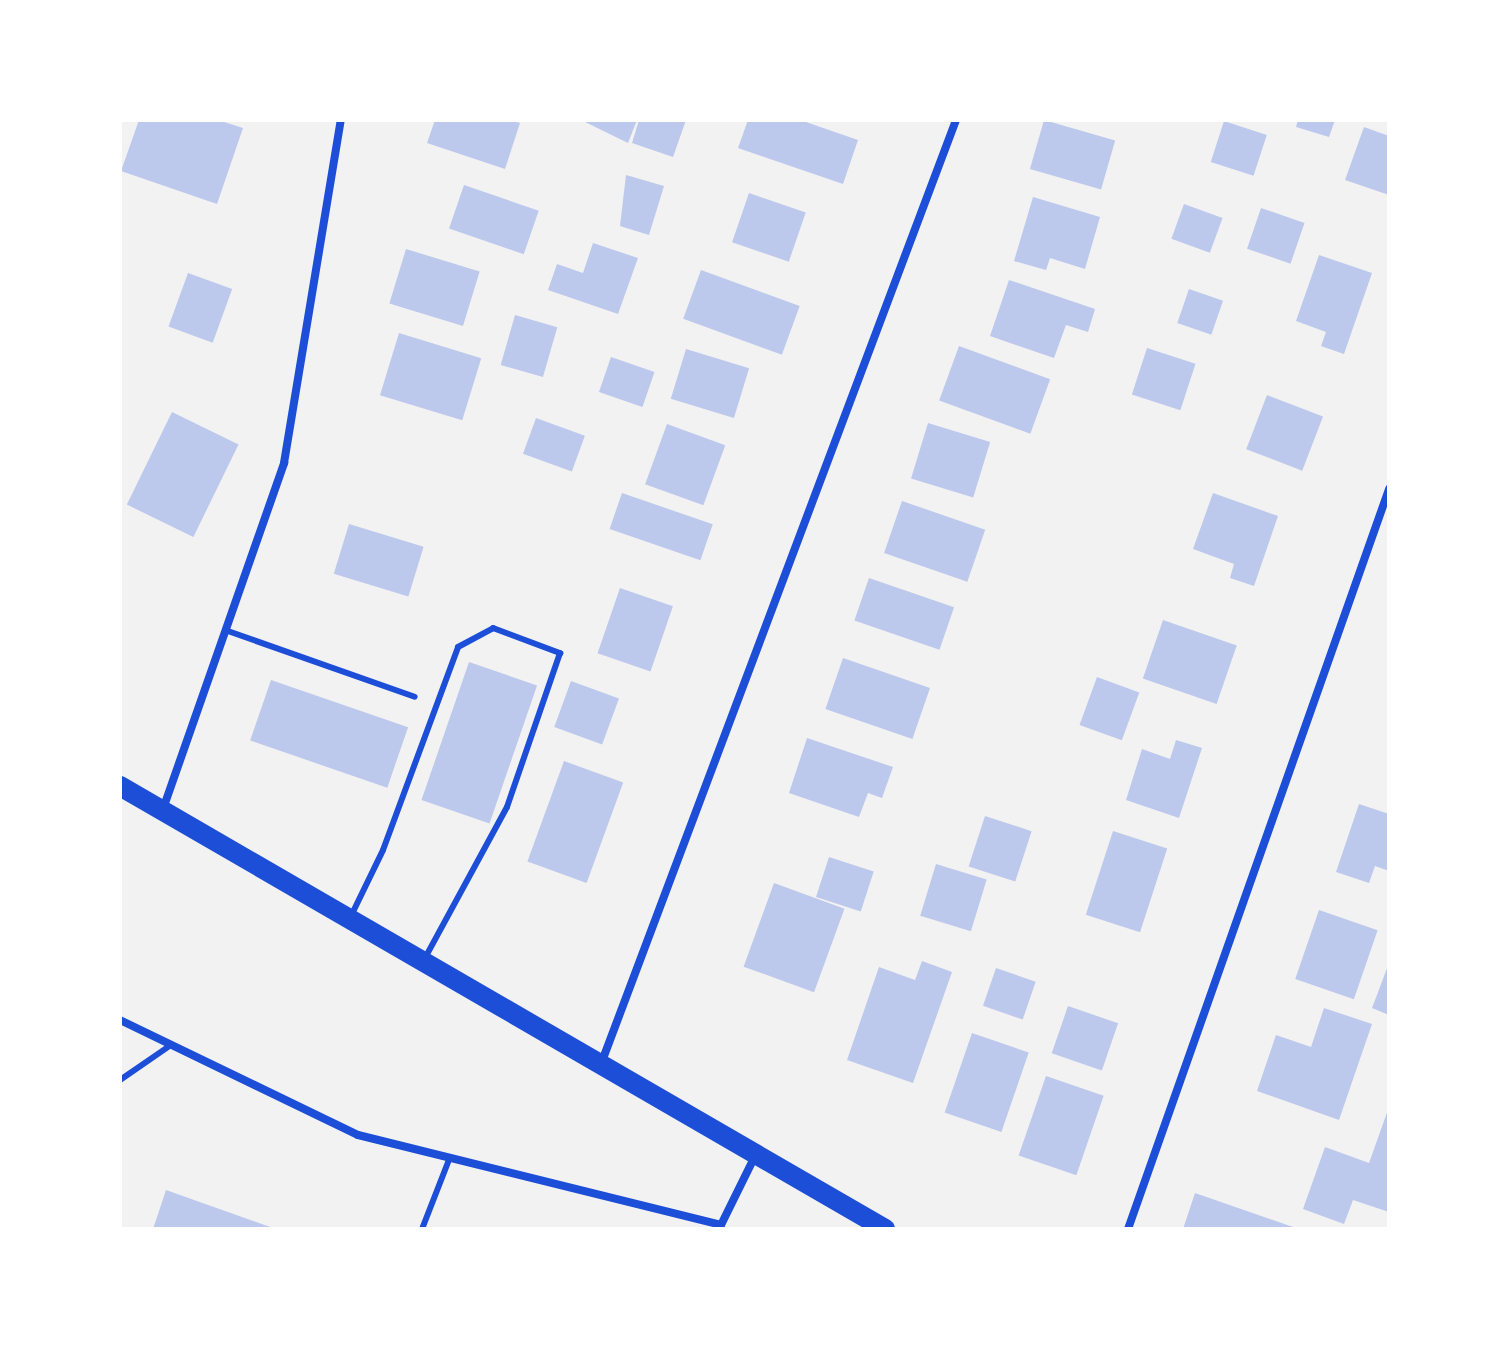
<!DOCTYPE html>
<html>
<head>
<meta charset="utf-8">
<style>
  body { margin:0 }
  #map { position:relative; width:1509px; height:1349px; overflow:hidden; background:#f2f2f2; font-family:Lato,sans-serif }
  div>[style] { position:absolute }
  [style*='--x'] { left:calc(var(--x)*1px); top:calc(var(--y)*1px); width:calc(var(--w)*1px); rotate:calc(var(--a)*1deg) }
  .building>* { inset:0; background:#bdc9ec; transform-origin:0 0 }
  .service>* { height:6px; margin:-3px; padding:0 3px; transform-origin:3px; border-radius:3px; background:#1d4ed8 }
  .minor>* { height:8px; margin:-4px; padding:0 4px; transform-origin:4px; border-radius:4px; background:#1d4ed8 }
  .primary>* { height:20px; margin:-10px; padding:0 10px; transform-origin:10px; border-radius:10px; background:#1d4ed8 }
  span { translate:-50% -50%; white-space:nowrap; text-align:center; line-height:1.15; -webkit-text-stroke:8px #fff; paint-order:stroke }
  .frame { position:absolute; inset:0; border:122px solid #fff; pointer-events:none }
</style>
</head>
<body>
<div id="map">
  <div class="building">
    <div style="clip-path:polygon(139px 120px,218px 120px,243px 128px,217px 204px,121px 171px)"></div>
    <div style="clip-path:polygon(435px 120px,510px 120px,520px 123px,505px 169px,427px 143px)"></div>
    <div style="clip-path:polygon(581px 120px,637px 120px,628px 143px)"></div>
    <div style="clip-path:polygon(639px 120px,686px 120px,673px 157px,632px 143px)"></div>
    <div style="clip-path:polygon(748px 120px,800px 120px,858px 140px,843px 184px,738px 148px)"></div>
    <div style="left:1044px;top:120px;width:74px;height:51px;rotate:16deg"></div>
    <div style="clip-path:polygon(1298px 120px,1335px 120px,1329px 137px,1296px 127px)"></div>
    <div style="left:1224px;top:121px;width:45px;height:43px;rotate:18deg"></div>
    <div style="clip-path:polygon(1364px 127px,1389px 136px,1389px 195px,1345px 180px)"></div>
    <div style="clip-path:polygon(626px 175px,664px 186px,649px 235px,620px 226px)"></div>
    <div style="left:464px;top:185px;width:79px;height:46px;rotate:19deg"></div>
    <div style="left:749px;top:193px;width:60px;height:52px;rotate:19deg"></div>
    <div style="clip-path:polygon(1033px 197px,1100px 217px,1085px 269px,1050px 258px,1046px 270px,1014px 261px)"></div>
    <div style="left:1184px;top:204px;width:41px;height:37px;rotate:20deg"></div>
    <div style="left:1261px;top:208px;width:46px;height:43px;rotate:19deg"></div>
    <div style="clip-path:polygon(593px 243px,638px 258px,618px 314px,548px 290px,557px 264px,583px 273px)"></div>
    <div style="left:406px;top:249px;width:77px;height:57px;rotate:17deg"></div>
    <div style="clip-path:polygon(1319px 255px,1372px 273px,1344px 354px,1321px 346px,1326px 332px,1296px 321px)"></div>
    <div style="left:701px;top:270px;width:105px;height:52px;rotate:20deg"></div>
    <div style="left:188px;top:273px;width:47px;height:57px;rotate:20deg"></div>
    <div style="clip-path:polygon(1009px 280px,1095px 309px,1088px 332px,1066px 325px,1054px 358px,990px 336px)"></div>
    <div style="left:1189px;top:289px;width:36px;height:36px;rotate:19deg"></div>
    <div style="left:515px;top:315px;width:44px;height:52px;rotate:16deg"></div>
    <div style="left:399px;top:333px;width:86px;height:65px;rotate:17deg"></div>
    <div style="left:959px;top:346px;width:97px;height:58px;rotate:20deg"></div>
    <div style="left:1147px;top:348px;width:51px;height:49px;rotate:18deg"></div>
    <div style="left:686px;top:349px;width:66px;height:52px;rotate:17deg"></div>
    <div style="left:611px;top:357px;width:46px;height:37px;rotate:19deg"></div>
    <div style="left:1267px;top:395px;width:60px;height:58px;rotate:21deg"></div>
    <div style="left:172px;top:412px;width:74px;height:103px;rotate:26deg"></div>
    <div style="left:536px;top:418px;width:52px;height:38px;rotate:20deg"></div>
    <div style="left:928px;top:423px;width:65px;height:58px;rotate:17deg"></div>
    <div style="left:667px;top:424px;width:62px;height:64px;rotate:20deg"></div>
    <div style="left:622px;top:493px;width:96px;height:38px;rotate:19deg"></div>
    <div style="clip-path:polygon(1213px 493px,1278px 516px,1254px 586px,1230px 578px,1234px 564px,1193px 549px)"></div>
    <div style="left:902px;top:501px;width:88px;height:55px;rotate:19deg"></div>
    <div style="left:349px;top:524px;width:78px;height:52px;rotate:17deg"></div>
    <div style="left:869px;top:578px;width:90px;height:45px;rotate:19deg"></div>
    <div style="left:620px;top:588px;width:56px;height:69px;rotate:19deg"></div>
    <div style="left:1163px;top:620px;width:78px;height:62px;rotate:19deg"></div>
    <div style="left:843px;top:658px;width:92px;height:54px;rotate:19deg"></div>
    <div style="left:469px;top:662px;width:72px;height:146px;rotate:19deg"></div>
    <div style="left:1097px;top:677px;width:45px;height:51px;rotate:20deg"></div>
    <div style="left:271px;top:680px;width:145px;height:64px;rotate:19deg"></div>
    <div style="left:571px;top:681px;width:51px;height:49px;rotate:20deg"></div>
    <div style="clip-path:polygon(807px 738px,893px 767px,882px 798px,868px 793px,859px 817px,789px 793px)"></div>
    <div style="clip-path:polygon(1176px 740px,1202px 748px,1179px 818px,1126px 800px,1142px 749px,1170px 759px)"></div>
    <div style="left:564px;top:761px;width:63px;height:107px;rotate:20deg"></div>
    <div style="clip-path:polygon(1359px 804px,1389px 814px,1389px 871px,1375px 866px,1369px 883px,1336px 872px)"></div>
    <div style="left:985px;top:816px;width:49px;height:53px;rotate:18deg"></div>
    <div style="left:1113px;top:831px;width:57px;height:88px;rotate:18deg"></div>
    <div style="left:829px;top:857px;width:47px;height:42px;rotate:18deg"></div>
    <div style="left:936px;top:864px;width:53px;height:54px;rotate:17deg"></div>
    <div style="left:774px;top:883px;width:75px;height:89px;rotate:20deg"></div>
    <div style="left:1319px;top:910px;width:62px;height:73px;rotate:19deg"></div>
    <div style="clip-path:polygon(922px 961px,952px 972px,913px 1083px,847px 1060px,879px 967px,915px 980px)"></div>
    <div style="clip-path:polygon(1389px 963px,1389px 1015px,1372px 1008px)"></div>
    <div style="left:996px;top:968px;width:42px;height:40px;rotate:19deg"></div>
    <div style="left:1068px;top:1006px;width:53px;height:50px;rotate:19deg"></div>
    <div style="clip-path:polygon(1324px 1008px,1372px 1024px,1339px 1120px,1257px 1091px,1276px 1035px,1311px 1047px)"></div>
    <div style="left:972px;top:1033px;width:60px;height:84px;rotate:19deg"></div>
    <div style="left:1046px;top:1076px;width:61px;height:84px;rotate:19deg"></div>
    <div style="clip-path:polygon(1389px 1107px,1389px 1212px,1353px 1200px,1344px 1224px,1303px 1209px,1325px 1147px,1369px 1163px)"></div>
    <div style="clip-path:polygon(166px 1190px,276px 1229px,153px 1229px)"></div>
    <div style="clip-path:polygon(1195px 1193px,1299px 1229px,1183px 1229px)"></div>
  </div>
  <div class="service">
    <div style="--x:225;--y:630;--w:201;--a:19.4"></div>
    <div style="--x:351;--y:916;--w:73;--a:-64.1"></div>
    <div style="--x:383;--y:850;--w:216;--a:-69.7"></div>
    <div style="--x:458;--y:647;--w:40;--a:-28"></div>
    <div style="--x:493;--y:628;--w:72;--a:20.5"></div>
    <div style="--x:560;--y:653;--w:163;--a:109"></div>
    <div style="--x:507;--y:807;--w:172;--a:118.5"></div>
    <div style="--x:120;--y:1080;--w:58;--a:-34.5"></div>
    <div style="--x:422;--y:1229;--w:77;--a:-68.7"></div>
  </div>
  <div class="minor">
    <div style="--x:163;--y:809;--w:367;--a:-70.7"></div>
    <div style="--x:284;--y:463;--w:348;--a:-80.6"></div>
    <div style="--x:120;--y:1020;--w:264;--a:25.8"></div>
    <div style="--x:358;--y:1135;--w:374;--a:13.9"></div>
    <div style="--x:721;--y:1225;--w:77;--a:-63.8"></div>
    <div style="--x:601;--y:1064;--w:1009;--a:-69.39"></div>
    <div style="--x:1128;--y:1229;--w:785;--a:-70.57"></div>
  </div>
  <div class="primary">
    <div style="--x:120;--y:786;--w:884;--a:30.07"></div>
  </div>
  <div class="frame"></div>
</div>
</body>
</html>
